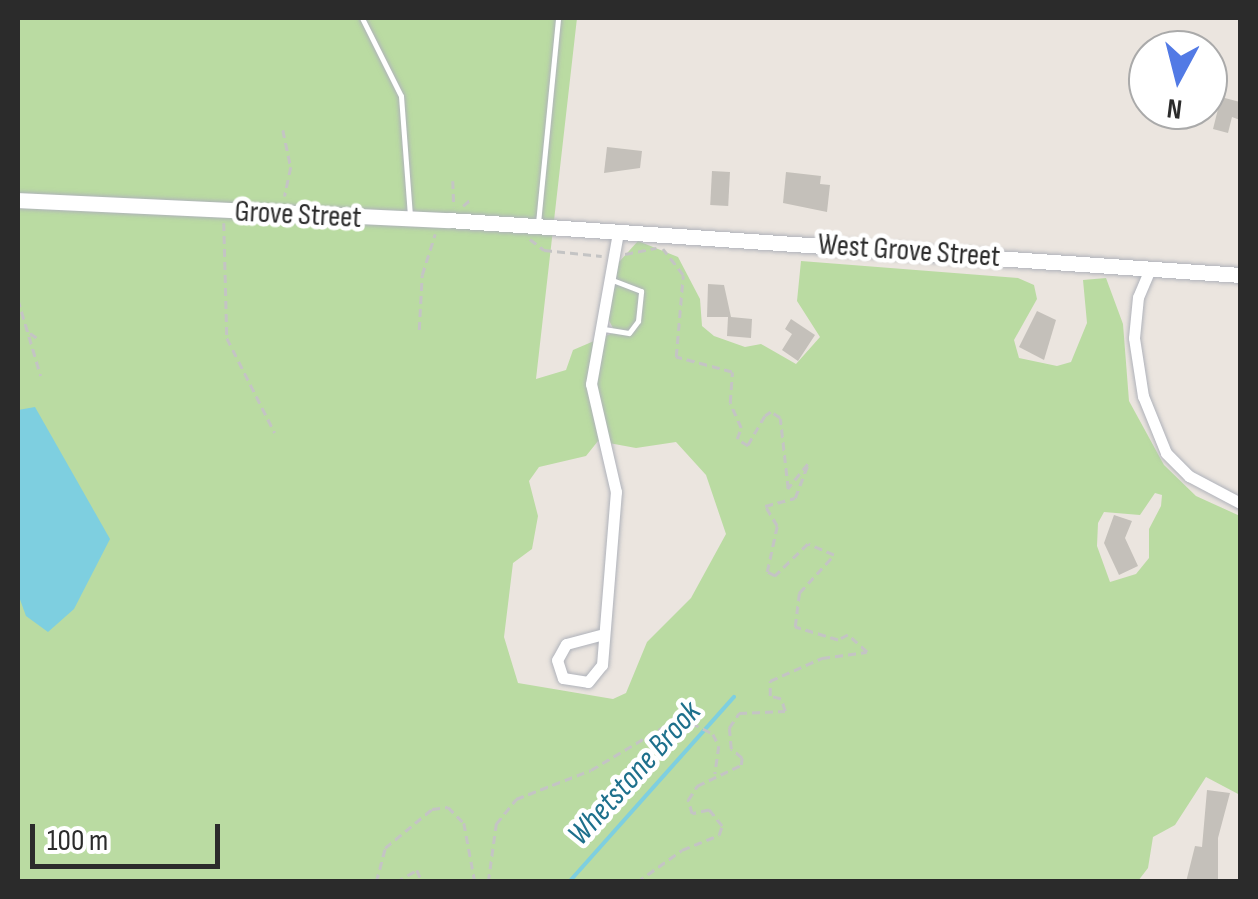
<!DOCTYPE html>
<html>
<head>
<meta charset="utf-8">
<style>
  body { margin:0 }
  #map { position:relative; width:1258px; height:899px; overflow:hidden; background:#ebe5df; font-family:"Sofia Sans Condensed",sans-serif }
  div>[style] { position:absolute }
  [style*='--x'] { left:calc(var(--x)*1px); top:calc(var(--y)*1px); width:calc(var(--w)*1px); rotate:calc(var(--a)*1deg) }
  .green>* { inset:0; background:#badba2 }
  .water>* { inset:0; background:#7ecfe0 }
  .stream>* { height:4px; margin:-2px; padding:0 2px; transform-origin:2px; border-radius:2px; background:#7ecfe0 }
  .building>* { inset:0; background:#c4c0ba; transform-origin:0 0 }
  .path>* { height:2.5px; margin-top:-1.25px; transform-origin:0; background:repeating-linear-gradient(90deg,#c4c4c4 0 8px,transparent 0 13px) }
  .roads { filter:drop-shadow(0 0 2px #afb2ba) drop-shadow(0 0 2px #afb2ba) }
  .service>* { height:5px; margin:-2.5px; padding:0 2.5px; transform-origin:2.5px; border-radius:2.5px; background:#fff }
  .minor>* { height:11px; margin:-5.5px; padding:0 5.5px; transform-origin:5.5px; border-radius:5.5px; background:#fff }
  .secondary>* { height:15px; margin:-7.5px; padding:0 7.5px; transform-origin:7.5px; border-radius:7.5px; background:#fff }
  span { translate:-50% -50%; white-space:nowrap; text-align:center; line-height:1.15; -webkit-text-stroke:9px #fff; paint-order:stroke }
  .street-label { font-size:30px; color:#2b2b2b }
  .water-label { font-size:32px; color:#1d708c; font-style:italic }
  .frame { position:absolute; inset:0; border:20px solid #2b2b2b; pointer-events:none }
  .north { position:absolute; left:1128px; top:30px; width:100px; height:100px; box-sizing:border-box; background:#fff; border:2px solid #aaa; border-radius:50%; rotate:187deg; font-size:28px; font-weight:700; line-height:40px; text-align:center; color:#2b2b2b }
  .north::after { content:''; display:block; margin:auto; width:35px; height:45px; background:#527ae5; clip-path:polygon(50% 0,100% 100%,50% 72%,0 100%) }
  .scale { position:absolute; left:30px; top:824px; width:190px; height:45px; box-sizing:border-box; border:5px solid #2b2b2b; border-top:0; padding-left:12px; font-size:30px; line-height:35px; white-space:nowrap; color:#2b2b2b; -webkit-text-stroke:8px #fff; paint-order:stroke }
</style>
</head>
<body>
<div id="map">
  <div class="green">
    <div style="clip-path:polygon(evenodd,18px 18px,577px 18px,536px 379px,566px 370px,573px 350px,615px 332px,602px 307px,610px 272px,638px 241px,678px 257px,700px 299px,702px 326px,714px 336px,745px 347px,761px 344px,796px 364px,820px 337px,797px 301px,801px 261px,1018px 278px,1034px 285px,1037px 299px,1014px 340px,1019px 358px,1057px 366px,1071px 362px,1087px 323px,1083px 280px,1106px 278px,1123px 324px,1129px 401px,1164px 465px,1196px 496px,1240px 516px,1240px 795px,1206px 777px,1175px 825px,1153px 837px,1148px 868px,1138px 881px,18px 881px,18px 18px,598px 441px,636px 448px,676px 442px,706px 475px,726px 534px,691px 598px,647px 642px,626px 693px,613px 699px,518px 683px,504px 637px,513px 563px,532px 549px,538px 516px,529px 481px,539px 467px,586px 456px,598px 441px,18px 18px,1155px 493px,1162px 495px,1161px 506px,1149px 529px,1149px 558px,1136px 574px,1110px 582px,1097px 546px,1098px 523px,1104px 512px,1140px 515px,1155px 493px)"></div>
  </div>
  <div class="water">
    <div style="clip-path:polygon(35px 407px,110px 539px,74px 609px,48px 632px,26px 616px,18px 594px,18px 410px)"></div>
  </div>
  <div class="stream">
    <div style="--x:569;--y:882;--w:248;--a:-48.3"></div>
  </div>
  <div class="building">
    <div style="clip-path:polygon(1221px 97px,1240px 102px,1240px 120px,1232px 117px,1228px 133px,1213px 129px)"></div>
    <div style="clip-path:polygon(607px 147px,642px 151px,640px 168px,604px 173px)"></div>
    <div style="left:712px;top:171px;width:18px;height:34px;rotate:3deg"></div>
    <div style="clip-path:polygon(786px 172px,821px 176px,820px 184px,830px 185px,827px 212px,783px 203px)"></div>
    <div style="clip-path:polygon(708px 284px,724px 285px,731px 317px,752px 319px,751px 338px,727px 336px,728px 317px,707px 317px)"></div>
    <div style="clip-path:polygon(1037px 311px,1056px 320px,1044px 360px,1019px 347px)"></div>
    <div style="clip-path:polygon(791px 319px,815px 335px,798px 361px,782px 350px,792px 334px,785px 329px)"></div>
    <div style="clip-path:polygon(1114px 515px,1132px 521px,1125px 538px,1138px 566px,1119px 575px,1104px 543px)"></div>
    <div style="clip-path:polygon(1207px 790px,1230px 793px,1218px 838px,1218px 882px,1186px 882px,1195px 846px,1202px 847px)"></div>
  </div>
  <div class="path">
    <div style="--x:283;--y:130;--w:38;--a:78"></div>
    <div style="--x:291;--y:167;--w:30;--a:102"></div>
    <div style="--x:453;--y:181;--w:26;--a:88"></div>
    <div style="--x:463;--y:206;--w:11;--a:-41"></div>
    <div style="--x:224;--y:223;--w:115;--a:88.5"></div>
    <div style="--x:227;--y:338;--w:106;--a:63.2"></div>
    <div style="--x:530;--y:239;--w:18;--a:38"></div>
    <div style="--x:544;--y:250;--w:58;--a:5.9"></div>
    <div style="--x:625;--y:254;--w:32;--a:-11"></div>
    <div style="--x:18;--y:299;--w:80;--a:73.4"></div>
    <div style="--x:419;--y:330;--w:55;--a:-86.9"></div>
    <div style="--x:422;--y:275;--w:43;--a:-72.4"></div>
    <div style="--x:30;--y:333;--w:12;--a:35"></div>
    <div style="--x:376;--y:882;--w:35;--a:-75"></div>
    <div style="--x:385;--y:848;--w:61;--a:-39.7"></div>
    <div style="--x:432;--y:809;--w:16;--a:-7"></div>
    <div style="--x:448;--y:807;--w:23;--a:45"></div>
    <div style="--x:464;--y:823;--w:60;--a:79.4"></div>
    <div style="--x:396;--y:882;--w:24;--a:-30"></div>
    <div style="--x:417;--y:870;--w:13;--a:67"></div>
    <div style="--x:488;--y:882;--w:59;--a:-82.1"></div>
    <div style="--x:496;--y:824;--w:32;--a:-51"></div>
    <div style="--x:516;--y:799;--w:80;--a:-21.1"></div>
    <div style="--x:591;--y:770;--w:104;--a:-30.8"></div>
    <div style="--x:680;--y:717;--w:37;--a:27"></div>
    <div style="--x:713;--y:734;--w:13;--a:63"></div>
    <div style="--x:719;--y:746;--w:28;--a:98"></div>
    <div style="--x:637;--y:882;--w:55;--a:-35.4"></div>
    <div style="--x:682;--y:850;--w:40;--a:-22"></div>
    <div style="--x:719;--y:835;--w:9;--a:-72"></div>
    <div style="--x:722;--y:826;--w:21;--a:-129"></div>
    <div style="--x:709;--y:810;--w:17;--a:167"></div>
    <div style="--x:692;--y:814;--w:15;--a:-106"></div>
    <div style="--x:688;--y:800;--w:17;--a:-57"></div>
    <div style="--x:697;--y:786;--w:49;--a:-25.5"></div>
    <div style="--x:741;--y:765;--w:7;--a:-82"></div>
    <div style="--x:742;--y:758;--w:14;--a:-141"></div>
    <div style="--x:731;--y:749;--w:21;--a:-95"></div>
    <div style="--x:729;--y:728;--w:18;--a:-56"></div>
    <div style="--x:739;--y:713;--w:46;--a:-2.5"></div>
    <div style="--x:785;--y:711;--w:13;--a:-108"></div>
    <div style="--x:781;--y:699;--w:11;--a:-165"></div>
    <div style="--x:770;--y:696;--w:15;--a:-90"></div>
    <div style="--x:770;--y:681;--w:57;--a:-23.9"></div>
    <div style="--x:822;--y:658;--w:45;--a:-7.6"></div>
    <div style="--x:867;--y:652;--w:25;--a:-138"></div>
    <div style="--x:848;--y:635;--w:11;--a:153"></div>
    <div style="--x:838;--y:640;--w:45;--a:-163.2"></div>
    <div style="--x:795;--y:627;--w:34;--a:-83"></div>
    <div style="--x:799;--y:593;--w:52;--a:-47.4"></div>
    <div style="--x:834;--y:555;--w:28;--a:-157"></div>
    <div style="--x:808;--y:544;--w:46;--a:135.9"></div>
    <div style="--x:775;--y:576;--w:9;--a:-153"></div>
    <div style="--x:767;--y:572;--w:47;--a:-77.7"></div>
    <div style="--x:777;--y:526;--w:23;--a:-121"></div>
    <div style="--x:765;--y:506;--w:31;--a:-15"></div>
    <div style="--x:795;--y:498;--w:36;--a:-69"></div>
    <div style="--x:808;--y:464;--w:32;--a:129"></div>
    <div style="--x:788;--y:489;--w:71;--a:-96.4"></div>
    <div style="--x:780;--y:418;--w:11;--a:-146"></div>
    <div style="--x:771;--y:412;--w:7;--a:146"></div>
    <div style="--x:765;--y:416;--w:34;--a:120"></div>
    <div style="--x:748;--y:446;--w:13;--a:-148"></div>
    <div style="--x:737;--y:439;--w:12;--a:-70"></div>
    <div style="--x:741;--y:428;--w:27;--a:-114"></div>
    <div style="--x:730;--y:403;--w:31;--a:-86"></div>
    <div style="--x:732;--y:372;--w:58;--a:-165"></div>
    <div style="--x:676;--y:357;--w:82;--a:-85.1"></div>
    <div style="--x:683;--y:275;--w:33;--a:-128"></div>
  </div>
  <div class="roads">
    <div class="service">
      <div style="--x:362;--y:18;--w:87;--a:63.4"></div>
      <div style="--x:401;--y:96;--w:121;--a:85.7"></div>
      <div style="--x:538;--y:223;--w:206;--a:-84.4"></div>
      <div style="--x:604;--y:329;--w:25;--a:9"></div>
      <div style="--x:629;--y:333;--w:15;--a:-53"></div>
      <div style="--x:638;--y:321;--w:30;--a:-84"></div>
      <div style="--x:641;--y:291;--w:30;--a:-159"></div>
    </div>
    <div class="minor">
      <div style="--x:1150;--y:269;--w:30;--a:113"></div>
      <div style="--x:1138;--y:297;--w:41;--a:95.6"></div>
      <div style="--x:1134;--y:338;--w:59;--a:81.2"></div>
      <div style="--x:1143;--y:396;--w:61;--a:68"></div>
      <div style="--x:1166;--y:453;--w:33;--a:45"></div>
      <div style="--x:1189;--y:476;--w:58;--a:27.9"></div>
      <div style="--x:600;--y:635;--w:35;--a:165"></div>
      <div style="--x:566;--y:644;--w:18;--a:119"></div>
      <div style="--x:557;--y:660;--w:19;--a:72"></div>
      <div style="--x:563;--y:678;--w:25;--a:9"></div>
      <div style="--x:588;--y:682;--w:22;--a:-51"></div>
      <div style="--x:602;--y:665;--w:174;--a:-85.4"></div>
      <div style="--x:616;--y:492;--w:111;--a:-103"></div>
      <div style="--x:591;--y:384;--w:154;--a:-79.9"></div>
    </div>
    <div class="secondary">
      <div style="--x:18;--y:200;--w:430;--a:2.7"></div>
      <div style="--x:448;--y:220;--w:794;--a:3.97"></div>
    </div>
  </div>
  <div class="street-label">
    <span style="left:298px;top:215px;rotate:3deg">Grove Street</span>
    <span style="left:909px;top:251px;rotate:4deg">West Grove Street</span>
  </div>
  <div class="water-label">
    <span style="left:635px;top:774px;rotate:-48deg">Whetstone Brook</span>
  </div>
  <div class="frame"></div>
  <div class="north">N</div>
  <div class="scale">100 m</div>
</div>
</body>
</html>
